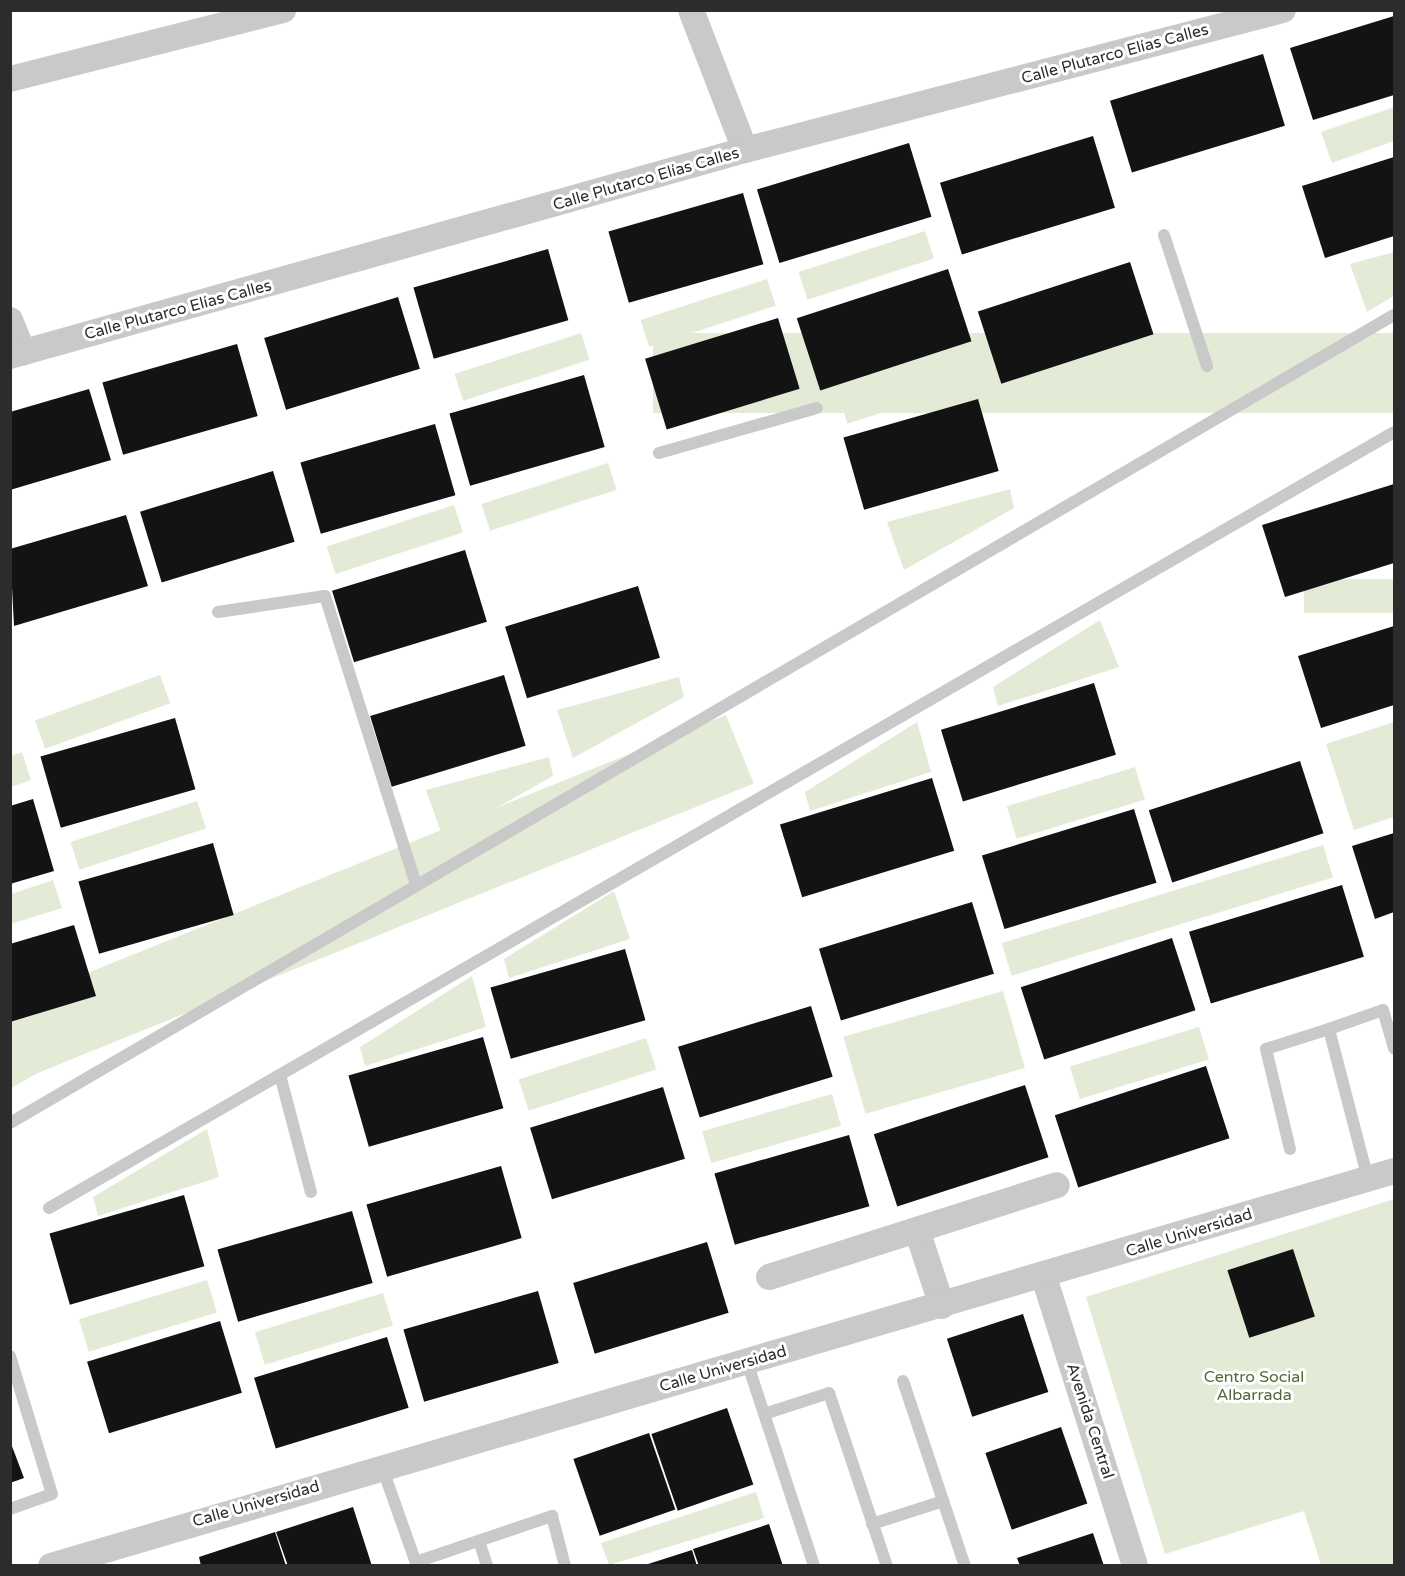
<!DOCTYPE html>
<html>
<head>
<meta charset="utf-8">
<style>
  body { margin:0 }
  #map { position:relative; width:1405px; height:1576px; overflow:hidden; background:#fff; font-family:"Varela Round",sans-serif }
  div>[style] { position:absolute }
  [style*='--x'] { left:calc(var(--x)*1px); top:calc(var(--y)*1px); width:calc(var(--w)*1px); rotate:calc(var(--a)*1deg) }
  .green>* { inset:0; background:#e3ebd7; transform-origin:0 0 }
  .building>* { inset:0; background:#131313; transform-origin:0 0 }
  .lane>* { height:12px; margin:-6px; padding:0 6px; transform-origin:6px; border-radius:6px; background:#c9c9c9 }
  .street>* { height:26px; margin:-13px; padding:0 13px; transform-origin:13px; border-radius:13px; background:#c9c9c9 }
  span { translate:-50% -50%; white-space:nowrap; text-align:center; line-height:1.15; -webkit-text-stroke:6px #fff; paint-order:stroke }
  .street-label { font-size:16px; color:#2c2c2c }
  .park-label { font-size:16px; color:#506b36 }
  .frame { position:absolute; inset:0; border:12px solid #2c2c2c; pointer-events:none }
</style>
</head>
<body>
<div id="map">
  <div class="green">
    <div style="clip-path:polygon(1394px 107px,1394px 141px,1332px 163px,1321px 132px)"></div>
    <div style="left:925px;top:231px;width:29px;height:133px;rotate:72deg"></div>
    <div style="clip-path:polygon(1394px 252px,1394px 296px,1367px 312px,1350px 264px)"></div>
    <div style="left:767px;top:279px;width:28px;height:133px;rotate:72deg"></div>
    <div style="left:581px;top:333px;width:28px;height:133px;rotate:72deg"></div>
    <div style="left:1394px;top:333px;width:80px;height:741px;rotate:90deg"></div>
    <div style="left:965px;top:355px;width:29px;height:133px;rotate:72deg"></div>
    <div style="left:608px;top:463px;width:28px;height:133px;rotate:72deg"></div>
    <div style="clip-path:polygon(1010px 489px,1014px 508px,904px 570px,887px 522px)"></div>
    <div style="left:454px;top:505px;width:29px;height:134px;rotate:72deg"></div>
    <div style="left:1394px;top:579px;width:34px;height:90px;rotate:90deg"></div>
    <div style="clip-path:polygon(1100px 620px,1119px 667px,998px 706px,993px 687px)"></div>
    <div style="left:160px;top:675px;width:30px;height:133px;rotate:70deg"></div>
    <div style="clip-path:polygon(679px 677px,684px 697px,573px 758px,557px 710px)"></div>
    <div style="left:726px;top:715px;width:74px;height:814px;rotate:68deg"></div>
    <div style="clip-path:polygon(917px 722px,931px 772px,810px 811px,805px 792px)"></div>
    <div style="clip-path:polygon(1394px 722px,1394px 817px,1354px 830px,1326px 744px)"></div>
    <div style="clip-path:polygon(22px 752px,31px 780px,11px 787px,11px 756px)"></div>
    <div style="clip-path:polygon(549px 757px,553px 776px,443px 838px,426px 790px)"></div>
    <div style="left:1135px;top:767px;width:34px;height:134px;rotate:73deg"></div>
    <div style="left:197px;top:801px;width:29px;height:133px;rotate:72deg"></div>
    <div style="left:1323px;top:845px;width:34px;height:336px;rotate:73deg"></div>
    <div style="clip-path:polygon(53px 880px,62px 908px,11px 924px,11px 894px)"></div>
    <div style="clip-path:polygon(614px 891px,630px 939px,509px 978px,504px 959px)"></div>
    <div style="clip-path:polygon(251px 928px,255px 947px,146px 1009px,129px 961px)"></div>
    <div style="clip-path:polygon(472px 976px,486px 1027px,365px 1066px,360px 1047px)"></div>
    <div style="left:1003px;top:991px;width:80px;height:166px;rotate:74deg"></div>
    <div style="clip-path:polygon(113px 1010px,116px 1029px,11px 1088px,11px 1037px)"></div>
    <div style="left:1199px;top:1027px;width:34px;height:135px;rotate:73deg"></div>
    <div style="left:646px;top:1038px;width:33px;height:134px;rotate:72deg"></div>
    <div style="left:832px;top:1094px;width:33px;height:135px;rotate:74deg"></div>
    <div style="clip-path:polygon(207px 1129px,219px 1177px,98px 1216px,93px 1197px)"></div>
    <div style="clip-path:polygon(1394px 1199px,1394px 1565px,1321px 1565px,1304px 1511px,1165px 1554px,1086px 1297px)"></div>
    <div style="left:207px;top:1280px;width:34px;height:134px;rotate:73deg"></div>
    <div style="left:383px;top:1293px;width:34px;height:134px;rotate:73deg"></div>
    <div style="clip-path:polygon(756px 1492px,764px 1518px,609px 1565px,601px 1543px)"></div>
  </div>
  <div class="building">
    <div style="clip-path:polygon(1394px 16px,1394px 95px,1313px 120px,1290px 48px)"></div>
    <div style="left:1263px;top:54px;width:75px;height:160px;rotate:73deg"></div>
    <div style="left:1093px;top:136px;width:75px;height:160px;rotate:73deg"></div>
    <div style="left:909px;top:143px;width:77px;height:159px;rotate:73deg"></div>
    <div style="clip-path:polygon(1394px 157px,1394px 236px,1325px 258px,1302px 186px)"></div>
    <div style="left:743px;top:193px;width:74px;height:140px;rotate:74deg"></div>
    <div style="left:548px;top:249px;width:74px;height:140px;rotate:74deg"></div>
    <div style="left:1130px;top:262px;width:76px;height:160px;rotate:72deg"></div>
    <div style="left:948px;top:269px;width:76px;height:159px;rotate:72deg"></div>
    <div style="left:398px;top:297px;width:75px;height:140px;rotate:73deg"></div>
    <div style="left:778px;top:318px;width:74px;height:139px;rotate:73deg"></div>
    <div style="left:237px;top:344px;width:75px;height:140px;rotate:74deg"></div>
    <div style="left:584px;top:375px;width:75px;height:140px;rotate:74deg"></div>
    <div style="clip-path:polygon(89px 389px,111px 460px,10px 490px,10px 412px)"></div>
    <div style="left:978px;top:399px;width:75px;height:140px;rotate:74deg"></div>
    <div style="left:435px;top:424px;width:74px;height:140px;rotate:74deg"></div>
    <div style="left:273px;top:471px;width:74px;height:139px;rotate:73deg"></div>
    <div style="clip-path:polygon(1394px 484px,1394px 563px,1285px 597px,1262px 525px)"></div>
    <div style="clip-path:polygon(126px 515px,148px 586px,14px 626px,10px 549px)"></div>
    <div style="left:465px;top:550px;width:75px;height:139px;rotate:73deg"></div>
    <div style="left:638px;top:586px;width:75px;height:139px;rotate:73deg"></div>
    <div style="clip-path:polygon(1394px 626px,1394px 705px,1321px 728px,1298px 656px)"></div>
    <div style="left:504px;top:675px;width:74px;height:140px;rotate:73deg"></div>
    <div style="left:1094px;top:683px;width:75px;height:160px;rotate:73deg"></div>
    <div style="left:175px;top:718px;width:74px;height:140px;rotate:74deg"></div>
    <div style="left:1300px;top:761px;width:76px;height:159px;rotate:72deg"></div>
    <div style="left:932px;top:778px;width:76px;height:159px;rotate:73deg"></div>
    <div style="clip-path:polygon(33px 799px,54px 871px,10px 884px,10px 806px)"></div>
    <div style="left:1134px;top:809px;width:77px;height:159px;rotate:73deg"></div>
    <div style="clip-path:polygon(1394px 833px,1394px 912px,1375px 919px,1352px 846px)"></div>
    <div style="left:213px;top:843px;width:75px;height:140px;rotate:74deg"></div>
    <div style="left:1342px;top:885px;width:75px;height:160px;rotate:73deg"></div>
    <div style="left:972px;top:902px;width:75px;height:160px;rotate:73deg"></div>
    <div style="clip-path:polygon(74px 925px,96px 996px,10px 1022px,10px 944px)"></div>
    <div style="left:1172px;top:938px;width:76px;height:159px;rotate:72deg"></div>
    <div style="left:625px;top:949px;width:74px;height:140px;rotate:74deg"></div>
    <div style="left:811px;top:1006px;width:74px;height:139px;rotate:73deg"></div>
    <div style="left:483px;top:1037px;width:74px;height:140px;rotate:74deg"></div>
    <div style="left:1206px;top:1066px;width:76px;height:159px;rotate:72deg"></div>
    <div style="left:1025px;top:1085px;width:76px;height:159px;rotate:72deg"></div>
    <div style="left:663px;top:1087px;width:75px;height:139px;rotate:73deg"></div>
    <div style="left:849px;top:1135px;width:74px;height:140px;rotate:74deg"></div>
    <div style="left:501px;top:1166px;width:75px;height:140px;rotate:74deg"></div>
    <div style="left:184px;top:1195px;width:74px;height:140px;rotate:74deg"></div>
    <div style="left:352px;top:1211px;width:75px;height:140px;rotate:74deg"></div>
    <div style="left:707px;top:1242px;width:74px;height:140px;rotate:73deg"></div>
    <div style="left:1293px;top:1249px;width:71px;height:69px;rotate:72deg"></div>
    <div style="left:538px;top:1291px;width:75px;height:140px;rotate:74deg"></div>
    <div style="left:1023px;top:1314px;width:82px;height:80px;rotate:72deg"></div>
    <div style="left:220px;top:1321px;width:75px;height:139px;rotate:73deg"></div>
    <div style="left:387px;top:1337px;width:74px;height:139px;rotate:73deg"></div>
    <div style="left:727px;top:1408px;width:81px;height:80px;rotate:71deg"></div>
    <div style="left:1061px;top:1427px;width:81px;height:80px;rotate:71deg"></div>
    <div style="left:649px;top:1433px;width:81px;height:80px;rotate:71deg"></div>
    <div style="clip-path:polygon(10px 1441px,24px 1478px,10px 1483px)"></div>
    <div style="clip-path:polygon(353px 1507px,372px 1566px,288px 1566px,276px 1532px)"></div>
    <div style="clip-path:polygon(769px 1524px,783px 1566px,699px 1566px,693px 1549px)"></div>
    <div style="clip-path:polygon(275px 1532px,286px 1566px,201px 1566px,199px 1557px)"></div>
    <div style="clip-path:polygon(1093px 1533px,1104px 1566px,1020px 1566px,1017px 1558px)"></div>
    <div style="clip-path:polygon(692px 1550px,697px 1566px,645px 1566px,645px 1565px)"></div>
  </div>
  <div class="lane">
    <div style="--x:1164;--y:235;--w:138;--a:71.8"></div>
    <div style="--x:659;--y:453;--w:164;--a:-15.9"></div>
    <div style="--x:218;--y:612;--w:108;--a:-8.5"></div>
    <div style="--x:325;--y:596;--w:302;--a:72.5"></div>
    <div style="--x:280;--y:1075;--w:121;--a:75.2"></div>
    <div style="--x:10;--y:1123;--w:1603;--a:-30.28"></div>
    <div style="--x:1290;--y:1149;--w:103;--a:-103.5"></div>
    <div style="--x:1266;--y:1049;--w:66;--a:-17.6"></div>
    <div style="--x:1368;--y:1179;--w:155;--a:-104.6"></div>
    <div style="--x:1329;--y:1029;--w:57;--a:-19.4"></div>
    <div style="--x:1383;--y:1010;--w:40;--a:74"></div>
    <div style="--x:49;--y:1208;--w:1553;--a:-29.98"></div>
    <div style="--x:10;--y:1356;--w:144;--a:73.1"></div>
    <div style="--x:52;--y:1494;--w:45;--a:160.3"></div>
    <div style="--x:747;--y:1362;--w:215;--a:71.8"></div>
    <div style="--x:903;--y:1381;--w:195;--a:71.5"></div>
    <div style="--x:764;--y:1414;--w:68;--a:-17.9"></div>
    <div style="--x:829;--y:1393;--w:182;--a:71.5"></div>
    <div style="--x:382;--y:1467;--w:105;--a:70.5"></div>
    <div style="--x:872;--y:1524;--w:75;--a:-17.9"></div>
    <div style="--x:479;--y:1541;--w:26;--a:72"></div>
    <div style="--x:416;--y:1562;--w:144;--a:-18.7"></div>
    <div style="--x:552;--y:1516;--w:52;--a:75.4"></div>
  </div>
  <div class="street">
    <div style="--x:691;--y:10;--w:150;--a:68.9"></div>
    <div style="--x:10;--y:79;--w:282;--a:-14.2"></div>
    <div style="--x:10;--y:320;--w:35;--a:68"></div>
    <div style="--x:10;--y:356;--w:763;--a:-15.66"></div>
    <div style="--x:745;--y:150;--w:556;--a:-14.59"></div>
    <div style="--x:917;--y:1230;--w:80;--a:71.8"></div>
    <div style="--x:769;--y:1277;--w:302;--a:-17.7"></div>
    <div style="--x:1044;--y:1277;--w:303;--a:72.5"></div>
    <div style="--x:51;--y:1566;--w:1400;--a:-16.39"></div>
  </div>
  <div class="street-label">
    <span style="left:1115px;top:54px;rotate:-15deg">Calle Plutarco Elías Calles</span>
    <span style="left:646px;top:179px;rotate:-16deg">Calle Plutarco Elías Calles</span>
    <span style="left:178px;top:310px;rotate:-15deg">Calle Plutarco Elías Calles</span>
    <span style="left:1189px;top:1233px;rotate:-17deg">Calle Universidad</span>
    <span style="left:723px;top:1369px;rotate:-16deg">Calle Universidad</span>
    <span style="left:1090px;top:1421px;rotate:72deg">Avenida Central</span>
    <span style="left:256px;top:1504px;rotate:-16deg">Calle Universidad</span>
  </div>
  <div class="park-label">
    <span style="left:1254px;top:1386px">Centro Social<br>Albarrada</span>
  </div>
  <div class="frame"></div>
</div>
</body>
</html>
